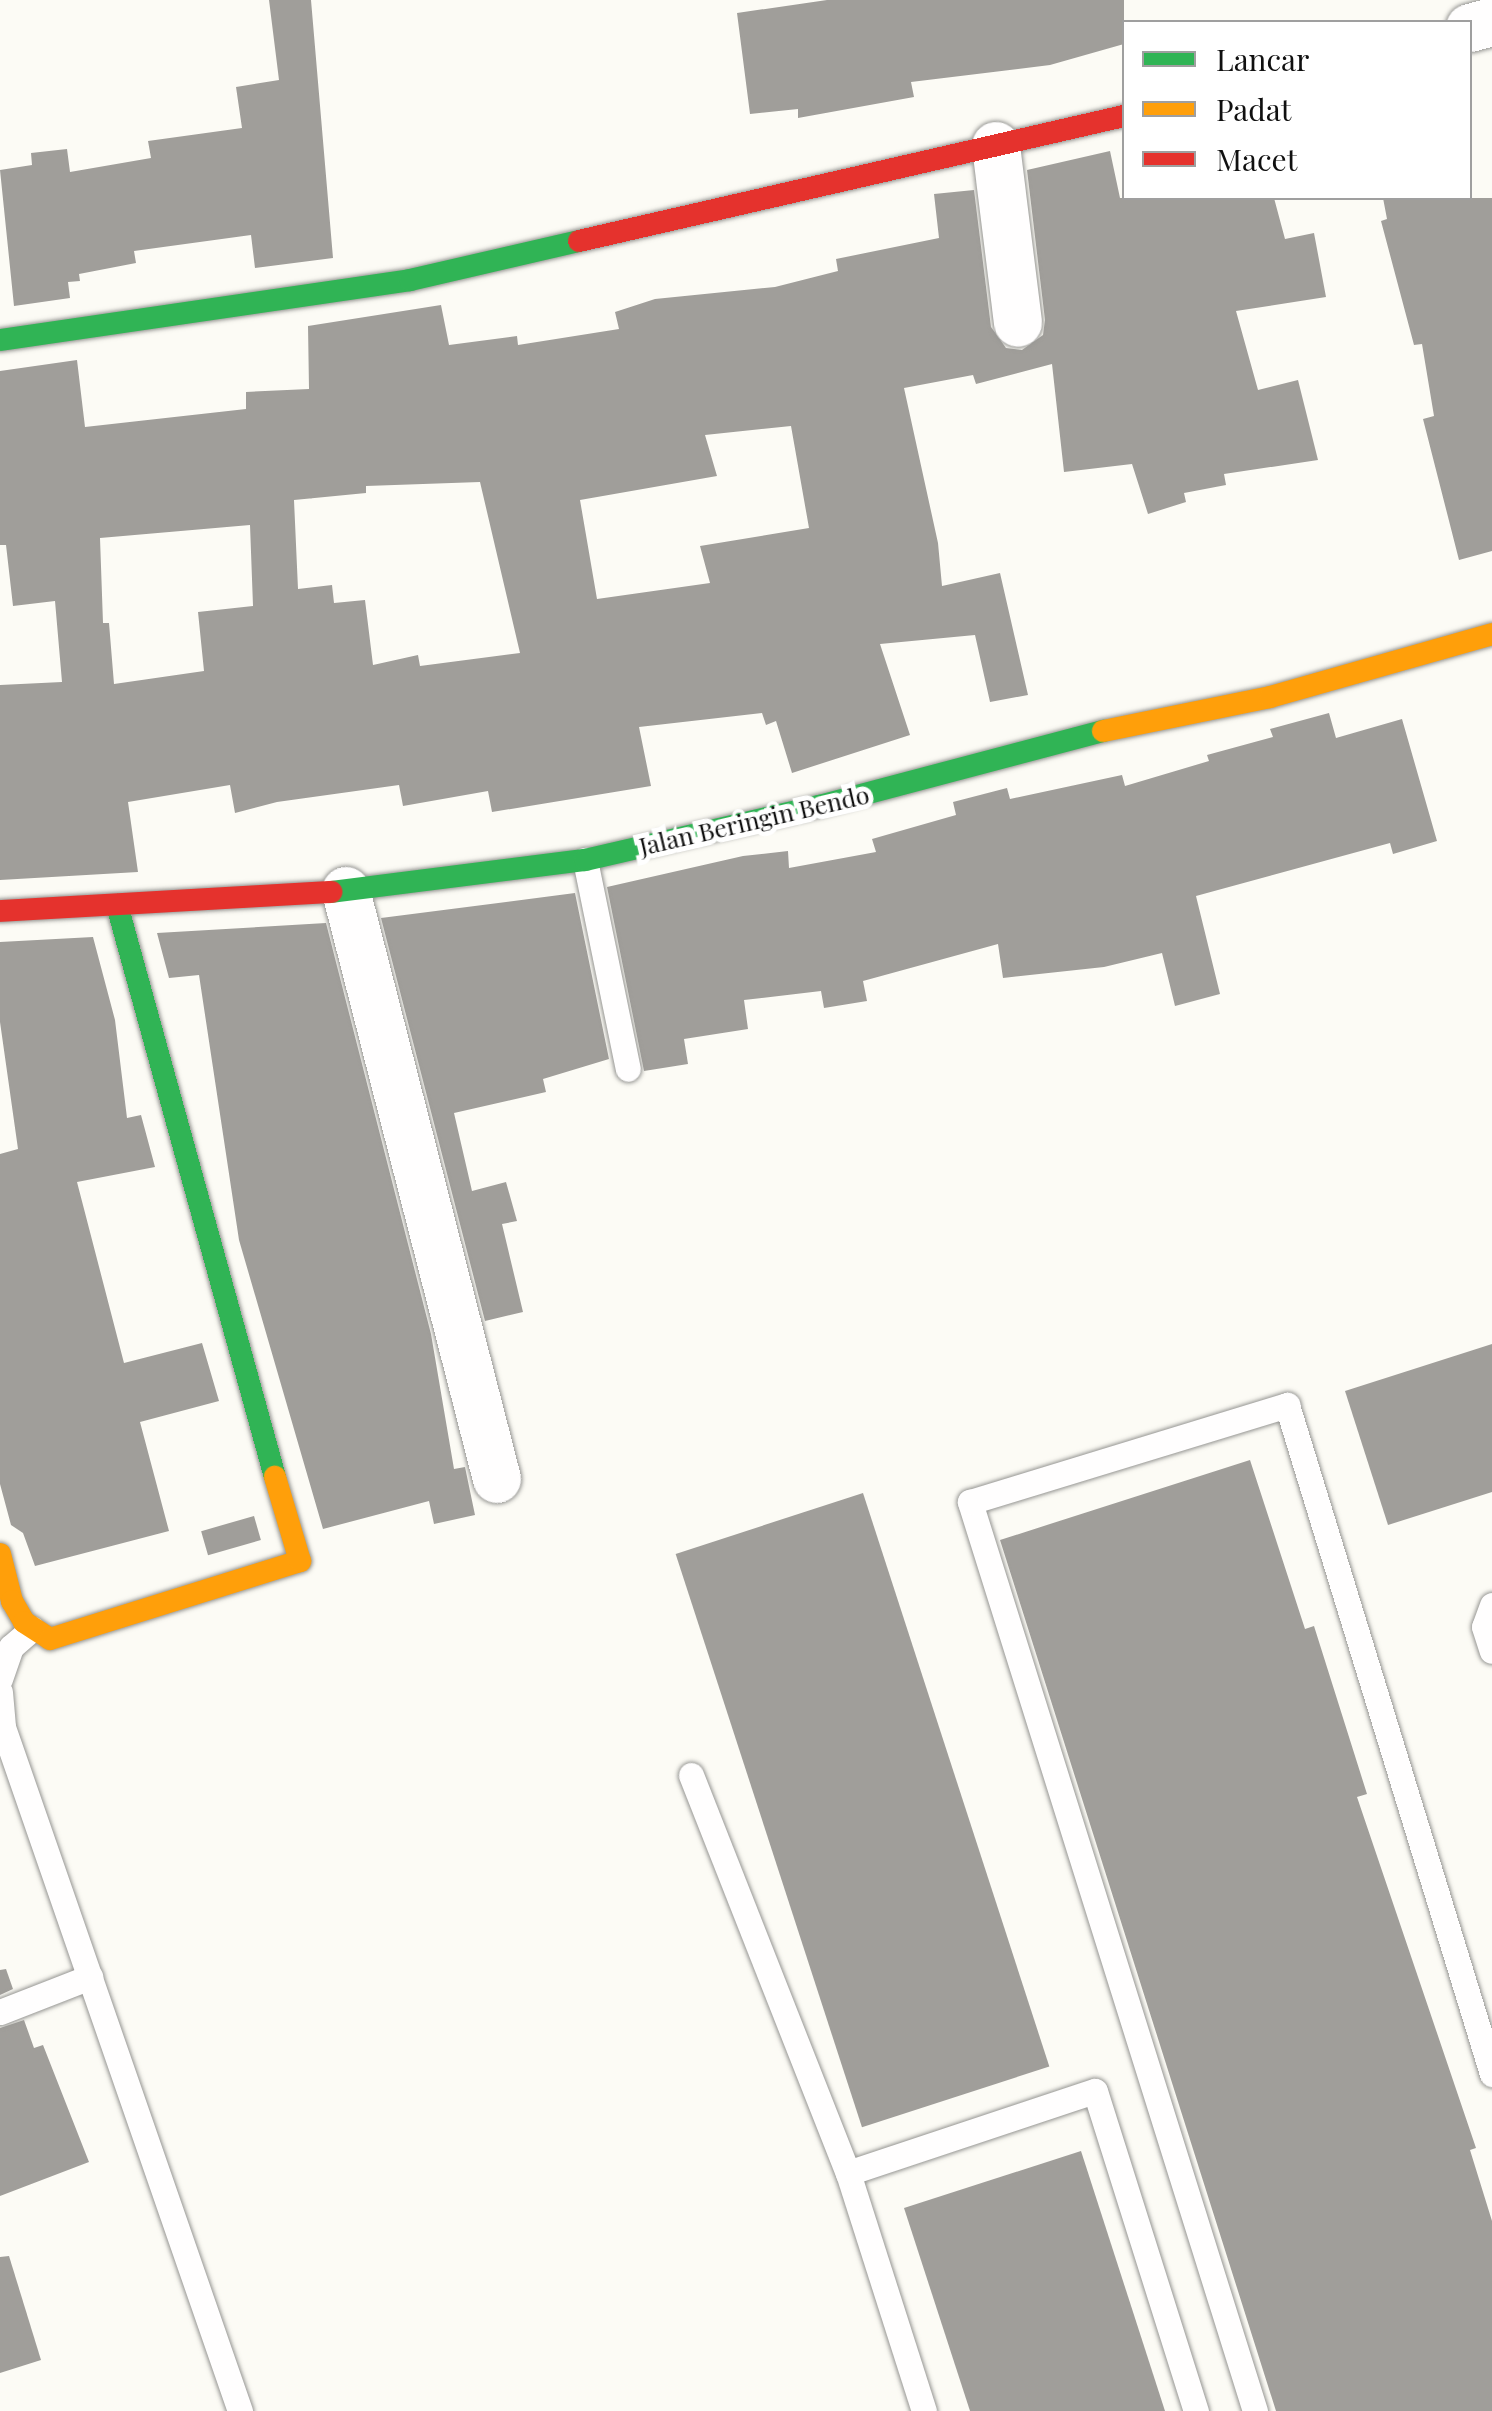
<!DOCTYPE html>
<html>
<head>
<meta charset="utf-8">
<style>
  body { margin:0 }
  #map { position:relative; width:1492px; height:2411px; overflow:hidden; background:#fcfbf5; font-family:"Playfair Display",serif }
  div>[style] { position:absolute }
  [style*='--x'] { left:calc(var(--x)*1px); top:calc(var(--y)*1px); width:calc(var(--w)*1px); rotate:calc(var(--a)*1deg) }
  .building>* { inset:0; background:#a09e9a; transform-origin:0 0 }
  .roads { filter:drop-shadow(0 0 2px #969693) drop-shadow(0 0 2px #969693) }
  .lane>* { height:25px; margin:-12.5px; padding:0 12.5px; transform-origin:12.5px; border-radius:12.5px; background:#fffefe }
  .street>* { height:48px; margin:-24px; padding:0 24px; transform-origin:24px; border-radius:24px; background:#fffefe }
  .fast>* { height:22px; margin:-11px; padding:0 11px; transform-origin:11px; border-radius:11px; background:#30b455 }
  .slow>* { height:22px; margin:-11px; padding:0 11px; transform-origin:11px; border-radius:11px; background:#ff9f0a }
  .jam>* { height:22px; margin:-11px; padding:0 11px; transform-origin:11px; border-radius:11px; background:#e5322d }
  span { translate:-50% -50%; white-space:nowrap; text-align:center; line-height:1.15; -webkit-text-stroke:10px #fff; paint-order:stroke }
  .street-label { font-size:25px; color:#101010 }
  .legend { position:absolute; left:1122px; top:20px; width:350px; height:180px; box-sizing:border-box; background:#fff; border:2px solid #9f9f9f; margin:0; padding:12px 18px; list-style:none; font-size:30px; color:#101010 }
  .legend li { display:flex; align-items:center; gap:20px; height:50px }
  .legend b { width:50px; border:2px solid #9f9f9f }
</style>
</head>
<body>
<div id="map">
  <div class="building">
    <div style="clip-path:polygon(269px 0,311px 0,333px 258px,255px 268px,251px 235px,134px 251px,136px 263px,79px 274px,80px 281px,68px 282px,70px 298px,14px 306px,0 170px,32px 165px,31px 153px,67px 149px,70px 172px,151px 158px,148px 141px,242px 128px,236px 87px,279px 80px)"></div>
    <div style="clip-path:polygon(827px 0,1124px 0,1124px 44px,1050px 65px,911px 82px,914px 97px,798px 118px,798px 109px,750px 114px,737px 13px)"></div>
    <div style="clip-path:polygon(evenodd,1110px 151px,1120px 198px,1274px 198px,1285px 239px,1314px 233px,1326px 297px,1236px 311px,1258px 390px,1298px 380px,1318px 460px,1224px 474px,1226px 485px,1184px 493px,1186px 502px,1148px 514px,1132px 464px,1064px 472px,1052px 364px,976px 384px,973px 375px,904px 388px,938px 543px,942px 586px,1000px 573px,1028px 695px,990px 702px,975px 635px,880px 644px,910px 735px,792px 773px,776px 721px,766px 725px,762px 713px,639px 727px,651px 786px,492px 812px,488px 791px,403px 806px,399px 785px,277px 802px,235px 813px,230px 785px,128px 802px,138px 872px,0 880px,0 685px,62px 682px,55px 601px,13px 606px,6px 545px,0 545px,0 371px,77px 360px,85px 427px,246px 409px,246px 392px,309px 389px,308px 326px,441px 305px,449px 345px,517px 336px,518px 345px,619px 329px,615px 312px,655px 299px,775px 287px,838px 271px,836px 259px,939px 238px,934px 194px,974px 190px,991px 327px,1006px 348px,1022px 350px,1043px 335px,1045px 320px,1027px 170px,1110px 151px,791px 426px,809px 528px,700px 546px,710px 583px,597px 599px,580px 500px,717px 476px,705px 435px,791px 426px,1110px 151px,480px 482px,520px 653px,420px 666px,418px 655px,373px 665px,365px 600px,334px 603px,332px 585px,298px 589px,294px 500px,366px 493px,366px 486px,480px 482px,1110px 151px,250px 525px,253px 606px,198px 612px,204px 671px,114px 684px,109px 623px,103px 623px,100px 538px,250px 525px)"></div>
    <div style="clip-path:polygon(1383px 198px,1492px 198px,1492px 551px,1459px 560px,1423px 419px,1434px 416px,1422px 344px,1414px 345px,1381px 221px,1387px 219px)"></div>
    <div style="clip-path:polygon(1329px 713px,1336px 738px,1402px 719px,1437px 841px,1393px 854px,1390px 843px,1196px 896px,1220px 994px,1175px 1006px,1162px 953px,1104px 967px,1003px 978px,998px 944px,863px 981px,867px 1001px,824px 1008px,821px 991px,744px 1000px,748px 1029px,684px 1039px,688px 1064px,644px 1071px,607px 887px,743px 856px,788px 851px,789px 868px,876px 852px,872px 839px,956px 815px,953px 802px,1007px 788px,1010px 799px,1122px 775px,1125px 786px,1209px 761px,1207px 755px,1273px 737px,1270px 729px)"></div>
    <div style="clip-path:polygon(575px 893px,609px 1059px,543px 1079px,546px 1092px,454px 1113px,472px 1191px,506px 1182px,517px 1221px,502px 1224px,523px 1312px,485px 1321px,381px 918px)"></div>
    <div style="clip-path:polygon(326px 923px,431px 1334px,454px 1469px,465px 1467px,475px 1515px,434px 1524px,429px 1501px,323px 1529px,239px 1240px,199px 975px,169px 978px,157px 933px)"></div>
    <div style="clip-path:polygon(93px 937px,115px 1020px,127px 1118px,141px 1115px,155px 1167px,77px 1182px,124px 1363px,202px 1343px,219px 1401px,140px 1422px,169px 1531px,35px 1566px,23px 1533px,11px 1525px,0 1484px,0 1154px,18px 1149px,0 1022px,0 942px)"></div>
    <div style="clip-path:polygon(1492px 1344px,1492px 1492px,1388px 1525px,1345px 1391px)"></div>
    <div style="clip-path:polygon(1250px 1460px,1305px 1629px,1314px 1626px,1367px 1794px,1357px 1797px,1476px 2148px,1470px 2150px,1492px 2221px,1492px 2411px,1276px 2411px,1000px 1540px)"></div>
    <div style="left:863px;top:1493px;width:603px;height:197px;rotate:72deg"></div>
    <div style="left:254px;top:1516px;width:25px;height:55px;rotate:74deg"></div>
    <div style="clip-path:polygon(6px 1969px,13px 1989px,0 1995px,0 1970px)"></div>
    <div style="clip-path:polygon(24px 2020px,34px 2048px,43px 2045px,89px 2162px,0 2196px,0 2028px)"></div>
    <div style="clip-path:polygon(1081px 2151px,1165px 2411px,970px 2411px,904px 2208px)"></div>
    <div style="clip-path:polygon(9px 2256px,41px 2360px,0 2373px,0 2257px)"></div>
  </div>
  <div class="roads">
    <div class="lane">
      <div style="--x:585;--y:860;--w:213;--a:78.4"></div>
      <div style="--x:1492;--y:1605;--w:23;--a:110"></div>
      <div style="--x:1484;--y:1627;--w:25;--a:72"></div>
      <div style="--x:0;--y:1679;--w:34;--a:-71"></div>
      <div style="--x:11;--y:1647;--w:28;--a:-41"></div>
      <div style="--x:0;--y:1692;--w:35;--a:85"></div>
      <div style="--x:3;--y:1727;--w:724;--a:70.89"></div>
      <div style="--x:691;--y:1775;--w:428;--a:68.5"></div>
      <div style="--x:848;--y:2173;--w:250;--a:72.3"></div>
      <div style="--x:0;--y:2012;--w:97;--a:-21.3"></div>
      <div style="--x:848;--y:2173;--w:260;--a:-18.4"></div>
      <div style="--x:1095;--y:2091;--w:336;--a:72.5"></div>
      <div style="--x:1255;--y:2411;--w:953;--a:-107.41"></div>
      <div style="--x:970;--y:1502;--w:332;--a:-17"></div>
      <div style="--x:1287;--y:1405;--w:700;--a:72.96"></div>
    </div>
    <div class="street">
      <div style="--x:1470;--y:28;--w:23;--a:-15"></div>
      <div style="--x:996;--y:146;--w:178;--a:82.9"></div>
      <div style="--x:346;--y:891;--w:607;--a:75.6"></div>
    </div>
    <div class="fast">
      <div style="--x:0;--y:340;--w:414;--a:-8.3"></div>
      <div style="--x:410;--y:280;--w:173;--a:-13"></div>
      <div style="--x:331;--y:892;--w:256;--a:-7.2"></div>
      <div style="--x:585;--y:860;--w:240;--a:-13"></div>
      <div style="--x:819;--y:806;--w:294;--a:-14.8"></div>
      <div style="--x:117;--y:905;--w:593;--a:74.56"></div>
    </div>
    <div class="slow">
      <div style="--x:1103;--y:731;--w:170;--a:-11.5"></div>
      <div style="--x:1270;--y:697;--w:231;--a:-15.8"></div>
      <div style="--x:0;--y:1554;--w:49;--a:75.7"></div>
      <div style="--x:12;--y:1601;--w:24;--a:60"></div>
      <div style="--x:24;--y:1622;--w:31;--a:33"></div>
      <div style="--x:50;--y:1639;--w:262;--a:-17.3"></div>
      <div style="--x:300;--y:1561;--w:88;--a:-106.6"></div>
    </div>
    <div class="jam">
      <div style="--x:579;--y:241;--w:559;--a:-12.92"></div>
      <div style="--x:0;--y:911;--w:332;--a:-3.3"></div>
    </div>
  </div>
  <div class="street-label">
    <span style="left:754px;top:820px;rotate:-13deg">Jalan Beringin Bendo</span>
  </div>
  <ul class="legend">
  <li><b style="height:12px;background:#30b455"></b>Lancar</li>
  <li><b style="height:12px;background:#ff9f0a"></b>Padat</li>
  <li><b style="height:12px;background:#e5322d"></b>Macet</li>
  </ul>
</div>
</body>
</html>
